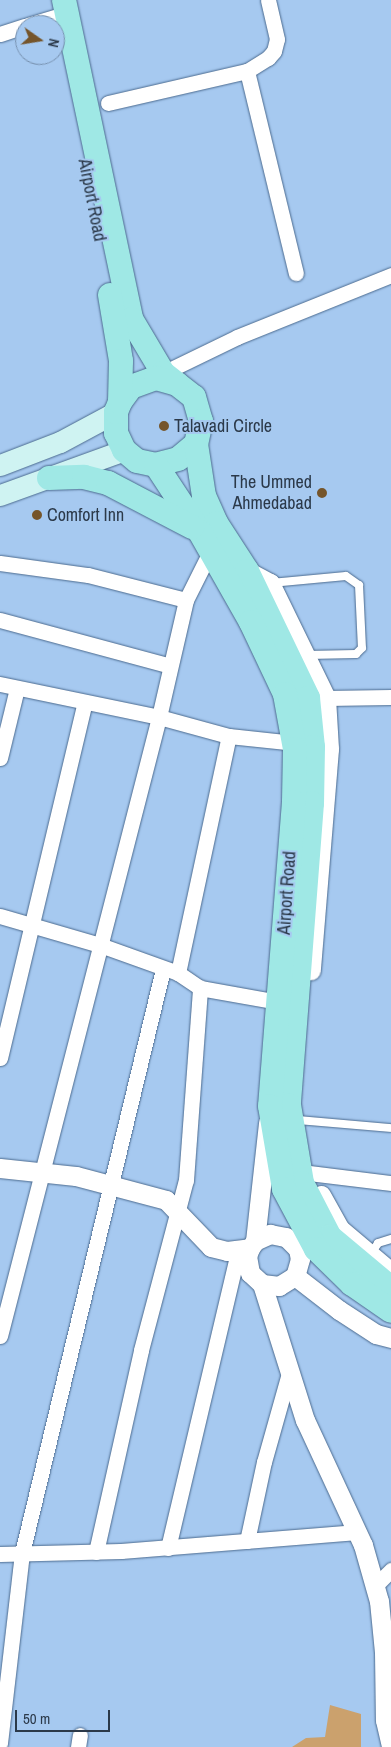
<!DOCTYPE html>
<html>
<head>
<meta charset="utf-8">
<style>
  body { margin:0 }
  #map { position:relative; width:391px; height:1747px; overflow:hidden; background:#a6c9f0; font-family:"Archivo Narrow",sans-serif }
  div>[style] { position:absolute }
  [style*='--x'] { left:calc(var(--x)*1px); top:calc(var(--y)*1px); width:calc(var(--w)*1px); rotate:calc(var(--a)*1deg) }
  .green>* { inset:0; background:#cba16d }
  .roads { filter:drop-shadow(0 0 1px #4c6b8f) drop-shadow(0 0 1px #4c6b8f) }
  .service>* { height:8px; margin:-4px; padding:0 4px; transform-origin:4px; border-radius:4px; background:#fff }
  .minor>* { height:15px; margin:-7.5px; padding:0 7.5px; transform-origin:7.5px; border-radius:7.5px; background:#fff }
  .tertiary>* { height:19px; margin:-9.5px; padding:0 9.5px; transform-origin:9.5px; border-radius:9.5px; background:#fff }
  .secondary>* { height:21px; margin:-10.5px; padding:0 10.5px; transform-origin:10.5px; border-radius:10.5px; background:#cff3f2 }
  .primary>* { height:24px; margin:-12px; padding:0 12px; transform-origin:12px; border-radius:12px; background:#9fe8e5 }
  .dots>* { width:14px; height:14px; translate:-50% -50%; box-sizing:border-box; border:2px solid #a6c9f0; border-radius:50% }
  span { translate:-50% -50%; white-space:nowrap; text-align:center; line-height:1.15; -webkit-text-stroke:4px #a6c9f0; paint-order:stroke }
  .street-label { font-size:18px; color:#2b3949 }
  .poi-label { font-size:18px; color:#2b3949 }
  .left { translate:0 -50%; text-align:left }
  .right { translate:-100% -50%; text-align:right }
  .north { position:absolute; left:15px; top:15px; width:50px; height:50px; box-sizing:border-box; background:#a6c9f0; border:1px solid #758fad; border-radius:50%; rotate:103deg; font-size:14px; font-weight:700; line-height:20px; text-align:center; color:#2b3949 }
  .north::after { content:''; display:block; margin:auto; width:18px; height:22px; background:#75552b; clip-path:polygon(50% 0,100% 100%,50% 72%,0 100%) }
  .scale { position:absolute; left:15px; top:1710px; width:95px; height:22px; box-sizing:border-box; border:2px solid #2b3949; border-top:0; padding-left:6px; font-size:15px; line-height:18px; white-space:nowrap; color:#2b3949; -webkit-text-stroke:4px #a6c9f0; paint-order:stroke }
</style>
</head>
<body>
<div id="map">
  <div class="green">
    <div style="clip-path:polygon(330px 1705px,361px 1714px,361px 1747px,292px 1747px,306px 1738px,325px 1737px)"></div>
  </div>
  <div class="roads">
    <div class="service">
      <div style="--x:271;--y:583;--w:75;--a:-5.3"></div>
      <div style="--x:346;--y:576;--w:16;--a:35"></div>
      <div style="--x:359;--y:585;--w:63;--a:87.3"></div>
      <div style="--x:362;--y:648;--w:8;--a:135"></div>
      <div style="--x:356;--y:654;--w:49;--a:178.8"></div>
      <div style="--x:299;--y:1120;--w:92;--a:5"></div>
      <div style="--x:370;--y:1255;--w:14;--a:-56"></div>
      <div style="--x:378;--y:1243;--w:14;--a:-17"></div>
    </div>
    <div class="minor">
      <div style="--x:28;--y:25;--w:28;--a:-17"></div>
      <div style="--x:0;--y:34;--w:26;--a:-18"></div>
      <div style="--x:247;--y:71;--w:208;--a:76.4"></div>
      <div style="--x:108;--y:103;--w:143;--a:-13"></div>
      <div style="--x:247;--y:71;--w:25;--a:-32"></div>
      <div style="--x:268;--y:58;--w:9;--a:-49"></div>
      <div style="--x:274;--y:51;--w:12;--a:-76"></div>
      <div style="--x:277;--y:39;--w:40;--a:-103"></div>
      <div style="--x:163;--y:373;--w:82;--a:-25.9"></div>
      <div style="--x:237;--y:337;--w:166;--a:-21.9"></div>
      <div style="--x:0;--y:563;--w:89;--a:7.8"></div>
      <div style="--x:88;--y:575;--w:101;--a:14.3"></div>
      <div style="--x:0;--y:620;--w:176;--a:15.1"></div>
      <div style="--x:0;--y:684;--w:162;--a:11.7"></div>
      <div style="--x:159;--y:717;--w:73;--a:15.2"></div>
      <div style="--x:229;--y:736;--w:65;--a:6.1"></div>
      <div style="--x:326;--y:698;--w:65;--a:-0.9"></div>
      <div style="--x:0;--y:758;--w:72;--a:-76.3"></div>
      <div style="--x:0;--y:916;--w:104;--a:16.2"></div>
      <div style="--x:100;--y:945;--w:83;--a:19.7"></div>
      <div style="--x:178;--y:973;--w:27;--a:34"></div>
      <div style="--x:200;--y:988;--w:79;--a:10.2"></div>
      <div style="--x:178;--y:973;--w:242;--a:-77.9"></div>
      <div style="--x:0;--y:1058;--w:366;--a:-76.6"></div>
      <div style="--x:309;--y:1173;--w:83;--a:7"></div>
      <div style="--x:0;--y:1336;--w:639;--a:-75.59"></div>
      <div style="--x:159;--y:717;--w:120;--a:-77"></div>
      <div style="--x:186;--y:600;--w:56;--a:-63.4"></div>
      <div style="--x:247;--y:1541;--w:81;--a:-77.9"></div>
      <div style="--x:264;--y:1462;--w:92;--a:-74.3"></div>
      <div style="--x:168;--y:1548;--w:305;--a:-76.7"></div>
      <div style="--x:96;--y:1552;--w:207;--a:-77.4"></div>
      <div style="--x:141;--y:1350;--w:176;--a:-75.2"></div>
      <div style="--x:186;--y:1180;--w:193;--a:-85.8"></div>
      <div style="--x:0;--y:1554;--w:121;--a:-1.4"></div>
      <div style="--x:121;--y:1551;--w:237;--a:-4.6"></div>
      <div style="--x:375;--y:1586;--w:23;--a:-45"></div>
      <div style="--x:0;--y:1743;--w:191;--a:-83.4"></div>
      <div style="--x:22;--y:1553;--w:601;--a:-76.43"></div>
      <div style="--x:78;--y:1747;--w:12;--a:-81"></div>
    </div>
    <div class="tertiary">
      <div style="--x:247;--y:571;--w:26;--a:28"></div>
      <div style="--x:270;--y:583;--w:128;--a:64"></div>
      <div style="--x:326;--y:698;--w:51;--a:86.6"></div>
      <div style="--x:329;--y:749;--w:222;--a:94.7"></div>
      <div style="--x:0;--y:1168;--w:76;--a:6"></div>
      <div style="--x:76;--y:1176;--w:93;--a:14.9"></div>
      <div style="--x:166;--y:1200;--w:65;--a:46.2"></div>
      <div style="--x:211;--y:1247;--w:16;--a:14"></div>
      <div style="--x:227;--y:1251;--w:23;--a:-7"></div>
      <div style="--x:250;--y:1248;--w:9;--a:-54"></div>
      <div style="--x:255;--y:1241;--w:17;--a:-25"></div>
      <div style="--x:270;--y:1234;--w:16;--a:11"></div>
      <div style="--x:286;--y:1237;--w:17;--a:45"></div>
      <div style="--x:298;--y:1249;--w:10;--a:79"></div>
      <div style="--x:300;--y:1259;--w:18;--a:106"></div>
      <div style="--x:295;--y:1276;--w:19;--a:148"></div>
      <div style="--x:279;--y:1286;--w:17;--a:-173"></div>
      <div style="--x:262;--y:1284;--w:16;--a:-137"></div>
      <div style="--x:250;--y:1273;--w:17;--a:-100"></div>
      <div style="--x:247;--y:1256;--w:9;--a:-69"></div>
      <div style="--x:321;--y:1195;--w:39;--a:61"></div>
      <div style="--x:340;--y:1229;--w:67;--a:40.1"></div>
      <div style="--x:255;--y:1241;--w:119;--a:-83.7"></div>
      <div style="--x:295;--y:1276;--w:56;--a:37.7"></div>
      <div style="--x:339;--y:1310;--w:44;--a:33"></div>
      <div style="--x:376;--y:1334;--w:16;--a:15"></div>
      <div style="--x:262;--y:1284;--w:143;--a:72.5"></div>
      <div style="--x:305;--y:1420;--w:138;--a:65.1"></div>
      <div style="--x:363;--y:1545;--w:58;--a:74.1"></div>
      <div style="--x:379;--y:1601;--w:51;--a:84.4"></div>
      <div style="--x:384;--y:1652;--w:68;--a:89.2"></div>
      <div style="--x:385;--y:1720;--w:28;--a:77"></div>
    </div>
    <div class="secondary">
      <div style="--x:0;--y:465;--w:64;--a:-21"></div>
      <div style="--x:60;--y:442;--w:64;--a:-28.2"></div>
      <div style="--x:0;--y:495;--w:132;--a:-19.9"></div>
    </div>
    <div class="primary">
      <div style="--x:64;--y:0;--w:326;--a:78.1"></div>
      <div style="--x:131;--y:319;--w:63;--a:59.3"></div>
      <div style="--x:163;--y:373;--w:39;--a:38"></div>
      <div style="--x:194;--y:397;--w:25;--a:74"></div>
      <div style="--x:201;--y:421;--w:24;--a:102"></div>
      <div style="--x:196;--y:444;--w:23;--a:140"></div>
      <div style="--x:178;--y:459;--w:23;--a:165"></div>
      <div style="--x:156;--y:465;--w:19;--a:-168"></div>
      <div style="--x:137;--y:461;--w:17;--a:-140"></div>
      <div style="--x:124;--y:450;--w:19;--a:-115"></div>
      <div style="--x:116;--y:433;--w:21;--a:-90"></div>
      <div style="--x:116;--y:412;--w:11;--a:-68"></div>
      <div style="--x:120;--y:402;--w:19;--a:-54"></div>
      <div style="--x:131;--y:387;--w:27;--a:-20"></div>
      <div style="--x:156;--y:378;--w:22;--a:16"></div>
      <div style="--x:110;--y:295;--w:67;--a:80.5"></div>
      <div style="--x:121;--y:361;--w:41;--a:91.4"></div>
      <div style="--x:196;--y:444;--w:53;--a:81.3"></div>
      <div style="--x:204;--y:496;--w:30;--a:66"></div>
      <div style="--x:216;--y:523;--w:57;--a:57.1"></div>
      <div style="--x:247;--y:571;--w:141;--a:64.3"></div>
      <div style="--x:308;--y:698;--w:49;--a:84.2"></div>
      <div style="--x:313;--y:747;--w:56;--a:91"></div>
      <div style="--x:312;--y:803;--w:303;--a:94.4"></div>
      <div style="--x:289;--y:1105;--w:79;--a:80.5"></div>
      <div style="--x:302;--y:1183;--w:61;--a:62.6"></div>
      <div style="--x:330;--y:1237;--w:80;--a:39.9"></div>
      <div style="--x:156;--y:465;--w:80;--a:56.7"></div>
      <div style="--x:200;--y:532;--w:103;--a:60.5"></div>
      <div style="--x:251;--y:622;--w:80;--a:64.7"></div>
      <div style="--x:285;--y:694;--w:56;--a:79.7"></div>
      <div style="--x:295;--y:749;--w:53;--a:91.1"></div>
      <div style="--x:294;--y:802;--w:305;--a:94.5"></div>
      <div style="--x:270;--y:1106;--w:84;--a:80.4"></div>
      <div style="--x:284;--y:1189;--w:68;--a:61.9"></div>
      <div style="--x:316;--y:1249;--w:50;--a:44.2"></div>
      <div style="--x:352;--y:1284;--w:47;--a:34.7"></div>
      <div style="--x:49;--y:478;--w:35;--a:-2"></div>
      <div style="--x:84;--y:477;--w:25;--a:14"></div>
      <div style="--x:108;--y:483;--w:95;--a:27.6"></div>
    </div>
  </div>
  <div class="dots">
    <div style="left:164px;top:426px;background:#75552b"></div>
    <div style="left:322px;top:493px;background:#75552b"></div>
    <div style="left:37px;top:515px;background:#75552b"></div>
  </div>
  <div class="street-label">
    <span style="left:92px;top:200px;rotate:79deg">Airport Road</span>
    <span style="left:287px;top:893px;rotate:-86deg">Airport Road</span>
  </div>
  <div class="poi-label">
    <span class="left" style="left:174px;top:426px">Talavadi Circle</span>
    <span class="right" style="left:312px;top:493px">The Ummed<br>Ahmedabad</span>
    <span class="left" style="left:47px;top:515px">Comfort Inn</span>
  </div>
  <div class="north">N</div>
  <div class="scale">50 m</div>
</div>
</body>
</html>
